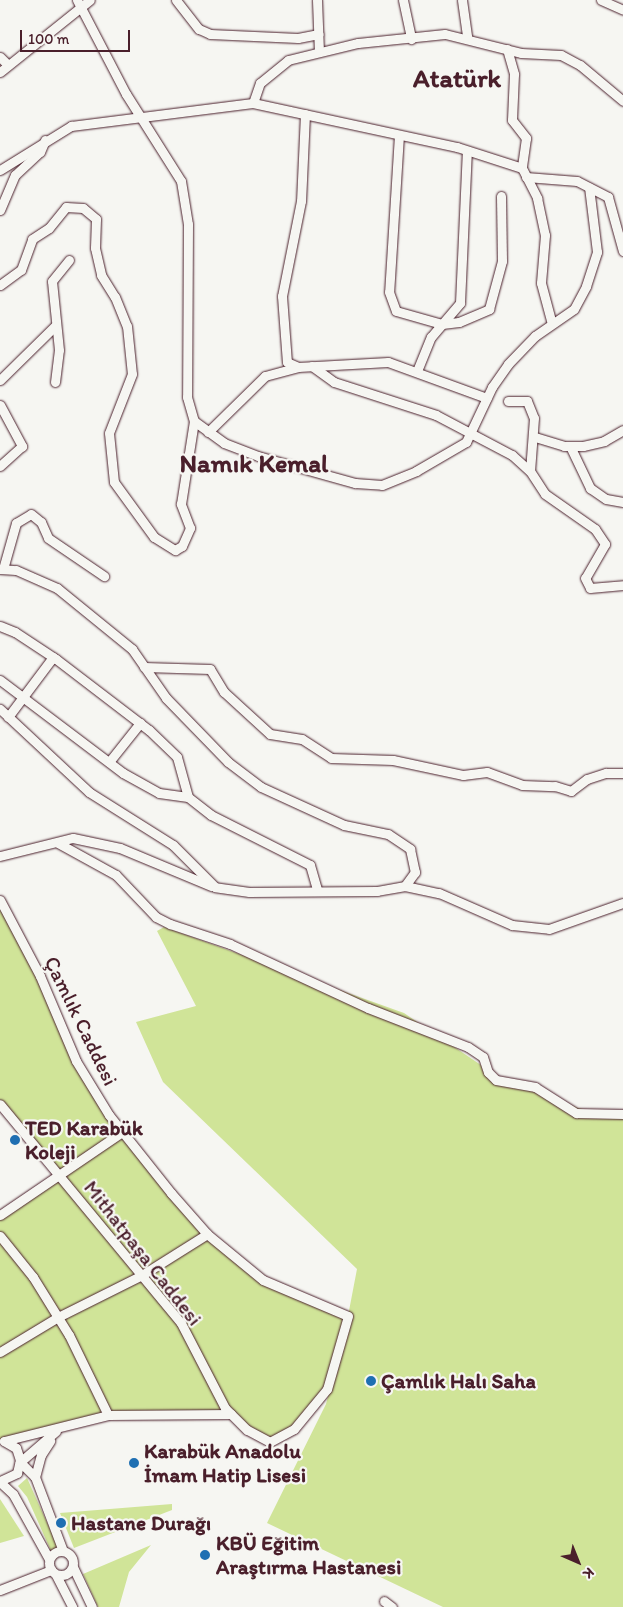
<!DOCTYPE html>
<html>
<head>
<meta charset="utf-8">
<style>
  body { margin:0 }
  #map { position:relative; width:623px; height:1607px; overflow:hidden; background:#f6f6f2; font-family:Itim,sans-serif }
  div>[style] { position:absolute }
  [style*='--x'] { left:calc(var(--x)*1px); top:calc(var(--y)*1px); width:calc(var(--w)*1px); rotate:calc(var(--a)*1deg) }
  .green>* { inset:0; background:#d0e498 }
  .roads { filter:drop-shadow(0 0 1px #4a1f2b) drop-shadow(0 0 1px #4a1f2b) }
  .minor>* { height:9px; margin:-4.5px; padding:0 4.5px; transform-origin:4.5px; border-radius:4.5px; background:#f6f6f2 }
  .minor>.ring { margin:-4.5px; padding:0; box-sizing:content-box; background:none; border:9px solid #f6f6f2; border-radius:50% }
  .dots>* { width:14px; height:14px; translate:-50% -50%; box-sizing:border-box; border:2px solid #f6f6f2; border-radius:50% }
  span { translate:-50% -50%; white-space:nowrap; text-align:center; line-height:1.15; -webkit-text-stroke:4.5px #f6f6f2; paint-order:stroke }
  .street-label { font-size:21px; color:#4a1f2b }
  .poi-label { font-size:21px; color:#4a1f2b; font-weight:700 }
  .left { translate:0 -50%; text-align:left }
  .district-label { font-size:26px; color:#4a1f2b; font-weight:700 }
  .north { position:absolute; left:553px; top:1537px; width:50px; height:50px; -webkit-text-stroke:4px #f6f6f2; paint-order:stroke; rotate:136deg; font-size:14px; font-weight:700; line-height:20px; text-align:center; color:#4a1f2b }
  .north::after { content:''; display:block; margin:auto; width:18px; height:22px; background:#4a1f2b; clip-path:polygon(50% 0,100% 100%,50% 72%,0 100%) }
  .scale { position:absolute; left:20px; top:30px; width:110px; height:22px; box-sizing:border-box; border:2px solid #4a1f2b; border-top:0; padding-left:6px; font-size:15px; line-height:18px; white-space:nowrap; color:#4a1f2b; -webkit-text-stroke:4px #f6f6f2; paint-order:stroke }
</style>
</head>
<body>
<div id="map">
  <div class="green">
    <div style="clip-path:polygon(0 900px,76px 1061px,109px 1114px,207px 1234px,263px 1280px,348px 1316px,357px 1269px,163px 1082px,136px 1022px,196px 1006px,157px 931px,164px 927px,404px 1013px,506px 1082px,543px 1092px,578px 1108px,623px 1118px,623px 1607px,443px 1607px,267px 1523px,326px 1404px,343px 1337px,327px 1389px,294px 1429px,270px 1442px,231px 1414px,108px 1415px,0 1441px,0 1215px,58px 1175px,0 1104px)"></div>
    <div style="clip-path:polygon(27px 1478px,58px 1547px,51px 1551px,27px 1497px,18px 1486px)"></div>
    <div style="clip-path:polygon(0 1499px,24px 1536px,0 1543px)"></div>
    <div style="clip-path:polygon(172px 1504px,172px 1510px,74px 1548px,60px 1513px)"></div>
    <div style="clip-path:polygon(151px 1545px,129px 1572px,119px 1607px,98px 1607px,83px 1574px)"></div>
  </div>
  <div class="roads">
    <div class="minor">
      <div style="--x:77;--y:0;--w:106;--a:62.5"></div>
      <div style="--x:126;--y:94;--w:103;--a:57.7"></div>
      <div style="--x:181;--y:181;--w:44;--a:80.8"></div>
      <div style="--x:188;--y:224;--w:173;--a:90.3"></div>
      <div style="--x:187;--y:397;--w:25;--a:74"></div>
      <div style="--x:194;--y:421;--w:37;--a:36"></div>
      <div style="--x:224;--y:443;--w:36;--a:21"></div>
      <div style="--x:258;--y:456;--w:101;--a:15.6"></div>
      <div style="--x:355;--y:483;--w:27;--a:4"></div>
      <div style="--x:382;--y:485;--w:37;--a:-22"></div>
      <div style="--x:416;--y:471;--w:58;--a:-30.1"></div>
      <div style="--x:466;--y:442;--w:61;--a:-64.7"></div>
      <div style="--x:492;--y:387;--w:28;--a:-55"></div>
      <div style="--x:508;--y:364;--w:39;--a:-46"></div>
      <div style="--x:535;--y:336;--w:47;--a:-34.7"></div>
      <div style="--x:574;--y:309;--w:26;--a:-62"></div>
      <div style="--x:586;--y:286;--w:36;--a:-72"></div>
      <div style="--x:597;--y:252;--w:65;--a:-97"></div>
      <div style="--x:176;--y:0;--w:37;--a:52"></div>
      <div style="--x:199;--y:29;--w:12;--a:24"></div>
      <div style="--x:210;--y:34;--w:88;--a:2.6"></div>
      <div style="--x:298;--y:38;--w:21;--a:-11"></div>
      <div style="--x:317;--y:0;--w:52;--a:87.8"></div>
      <div style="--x:403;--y:0;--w:40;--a:78"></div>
      <div style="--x:462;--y:0;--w:37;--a:82"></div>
      <div style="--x:601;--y:0;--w:24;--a:24"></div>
      <div style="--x:507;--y:49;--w:26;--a:74"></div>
      <div style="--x:514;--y:74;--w:46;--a:92.5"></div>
      <div style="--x:512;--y:120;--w:23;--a:52"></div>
      <div style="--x:526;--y:138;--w:30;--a:98"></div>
      <div style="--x:522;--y:168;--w:34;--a:63"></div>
      <div style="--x:537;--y:198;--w:38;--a:78"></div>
      <div style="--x:545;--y:235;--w:48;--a:94.8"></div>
      <div style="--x:541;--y:283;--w:42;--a:75"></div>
      <div style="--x:0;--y:57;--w:11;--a:45"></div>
      <div style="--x:0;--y:72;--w:115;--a:-38.7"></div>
      <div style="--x:253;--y:103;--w:21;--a:-71"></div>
      <div style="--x:260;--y:83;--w:36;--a:-39"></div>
      <div style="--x:288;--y:60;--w:72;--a:-13.7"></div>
      <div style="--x:358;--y:43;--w:87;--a:-5.9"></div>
      <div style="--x:445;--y:34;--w:78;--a:14"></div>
      <div style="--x:521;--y:53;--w:40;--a:2.9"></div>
      <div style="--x:561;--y:55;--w:21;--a:28"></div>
      <div style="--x:580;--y:65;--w:56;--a:39.9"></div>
      <div style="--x:305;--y:114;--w:87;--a:92.6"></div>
      <div style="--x:301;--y:201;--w:97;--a:101.3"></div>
      <div style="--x:282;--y:296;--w:66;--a:85.7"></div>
      <div style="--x:287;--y:362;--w:12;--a:24"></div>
      <div style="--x:298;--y:367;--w:90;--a:-3.2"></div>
      <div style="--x:388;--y:362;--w:105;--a:20"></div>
      <div style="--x:399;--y:135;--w:157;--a:93.6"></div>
      <div style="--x:389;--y:292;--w:20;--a:70"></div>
      <div style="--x:396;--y:311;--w:48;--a:15.8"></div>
      <div style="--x:442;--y:324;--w:17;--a:-7"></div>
      <div style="--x:459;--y:322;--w:33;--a:-23"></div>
      <div style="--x:489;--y:309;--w:50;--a:-74.8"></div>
      <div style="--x:502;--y:261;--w:65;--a:-90.9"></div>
      <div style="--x:0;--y:170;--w:84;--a:-31.8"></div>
      <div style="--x:71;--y:126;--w:183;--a:-7.2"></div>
      <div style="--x:253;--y:103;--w:209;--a:12.2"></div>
      <div style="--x:457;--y:147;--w:68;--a:17.9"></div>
      <div style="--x:526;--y:177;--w:51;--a:4.5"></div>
      <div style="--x:577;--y:181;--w:35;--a:27"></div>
      <div style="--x:608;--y:197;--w:56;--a:74.5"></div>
      <div style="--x:0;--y:210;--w:38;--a:-67"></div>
      <div style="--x:15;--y:175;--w:34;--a:-43"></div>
      <div style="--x:40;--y:152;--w:13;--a:-67"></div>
      <div style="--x:0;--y:285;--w:26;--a:-36"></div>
      <div style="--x:21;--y:270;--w:33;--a:-70"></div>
      <div style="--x:32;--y:239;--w:20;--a:-33"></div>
      <div style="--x:49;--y:228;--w:27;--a:-51"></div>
      <div style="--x:66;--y:207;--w:17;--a:3"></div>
      <div style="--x:83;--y:208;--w:17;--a:40"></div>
      <div style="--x:96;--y:219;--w:29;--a:92"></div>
      <div style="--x:95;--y:248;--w:28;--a:77"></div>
      <div style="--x:101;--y:275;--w:26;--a:58"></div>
      <div style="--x:115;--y:297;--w:31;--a:68"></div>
      <div style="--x:127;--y:326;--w:48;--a:84.1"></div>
      <div style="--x:132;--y:374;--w:63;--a:111.3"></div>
      <div style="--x:109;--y:433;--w:49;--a:84.2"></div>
      <div style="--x:114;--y:482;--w:68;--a:54"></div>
      <div style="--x:154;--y:537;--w:25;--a:32"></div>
      <div style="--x:175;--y:550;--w:8;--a:-30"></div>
      <div style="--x:182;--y:546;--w:20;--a:-66"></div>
      <div style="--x:190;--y:528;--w:26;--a:-111"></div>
      <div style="--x:181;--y:504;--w:84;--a:-81.1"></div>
      <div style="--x:312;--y:366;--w:27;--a:36"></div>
      <div style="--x:334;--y:382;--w:107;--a:17.9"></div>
      <div style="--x:436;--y:415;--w:86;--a:27.8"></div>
      <div style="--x:512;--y:455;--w:24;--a:42"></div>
      <div style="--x:530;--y:471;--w:27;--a:57"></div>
      <div style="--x:545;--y:494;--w:61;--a:35"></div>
      <div style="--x:595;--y:529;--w:18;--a:56"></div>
      <div style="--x:605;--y:544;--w:39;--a:120"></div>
      <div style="--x:585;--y:578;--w:11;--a:63"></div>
      <div style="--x:590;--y:588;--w:33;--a:-5"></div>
      <div style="--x:417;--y:371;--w:37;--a:-68"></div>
      <div style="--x:431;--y:337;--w:45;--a:-49.5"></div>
      <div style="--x:460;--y:303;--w:152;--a:-87.4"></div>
      <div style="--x:0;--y:380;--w:78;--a:-44.5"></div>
      <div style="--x:55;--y:382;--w:32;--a:-83"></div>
      <div style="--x:59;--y:350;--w:69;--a:-95.8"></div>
      <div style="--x:52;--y:281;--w:27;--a:-51"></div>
      <div style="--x:508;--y:401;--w:19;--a:0"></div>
      <div style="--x:527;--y:401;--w:18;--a:68"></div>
      <div style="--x:534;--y:418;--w:53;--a:94.3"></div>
      <div style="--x:0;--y:405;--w:47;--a:61.8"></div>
      <div style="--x:22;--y:446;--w:30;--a:138"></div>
      <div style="--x:208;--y:432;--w:80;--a:-44.5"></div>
      <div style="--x:265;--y:376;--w:34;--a:-15"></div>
      <div style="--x:535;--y:437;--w:30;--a:17"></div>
      <div style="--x:564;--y:446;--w:19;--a:0"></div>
      <div style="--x:583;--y:446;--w:22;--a:-13"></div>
      <div style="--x:604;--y:441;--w:22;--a:-30"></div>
      <div style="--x:570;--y:446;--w:47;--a:64.5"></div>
      <div style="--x:590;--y:488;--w:19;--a:35"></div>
      <div style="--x:606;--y:499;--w:17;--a:10"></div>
      <div style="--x:0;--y:569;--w:16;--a:4"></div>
      <div style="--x:16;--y:570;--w:45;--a:23.7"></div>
      <div style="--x:57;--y:588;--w:97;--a:39.1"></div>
      <div style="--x:132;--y:649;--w:60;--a:55.2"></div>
      <div style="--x:166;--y:698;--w:89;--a:45.9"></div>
      <div style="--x:228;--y:762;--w:41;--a:37.1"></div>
      <div style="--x:261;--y:787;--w:91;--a:24.6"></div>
      <div style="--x:344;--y:825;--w:45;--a:11.6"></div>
      <div style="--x:388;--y:834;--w:27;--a:34"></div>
      <div style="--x:410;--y:849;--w:24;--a:78"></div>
      <div style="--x:415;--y:872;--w:17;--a:126"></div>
      <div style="--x:405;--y:886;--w:28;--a:170"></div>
      <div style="--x:377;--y:891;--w:128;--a:179.6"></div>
      <div style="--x:249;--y:892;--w:34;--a:-172"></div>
      <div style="--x:215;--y:887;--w:59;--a:-135"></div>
      <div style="--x:173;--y:845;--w:99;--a:-147.8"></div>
      <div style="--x:89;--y:792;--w:122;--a:-137"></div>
      <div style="--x:3;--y:569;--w:48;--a:-74.2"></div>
      <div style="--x:16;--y:523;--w:17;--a:-31"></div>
      <div style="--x:31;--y:514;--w:13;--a:39"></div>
      <div style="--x:41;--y:522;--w:17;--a:66"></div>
      <div style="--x:48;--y:538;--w:68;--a:34.2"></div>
      <div style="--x:0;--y:626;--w:16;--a:22"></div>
      <div style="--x:15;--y:632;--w:49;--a:33.4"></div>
      <div style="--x:56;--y:659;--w:117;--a:37.4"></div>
      <div style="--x:149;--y:730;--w:39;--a:44"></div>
      <div style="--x:177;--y:757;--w:41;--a:74.6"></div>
      <div style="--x:144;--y:667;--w:66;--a:1.7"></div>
      <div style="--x:210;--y:669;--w:27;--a:59"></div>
      <div style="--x:224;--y:692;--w:62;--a:42.4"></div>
      <div style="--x:270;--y:734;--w:32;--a:9"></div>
      <div style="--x:302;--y:739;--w:35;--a:33"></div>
      <div style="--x:331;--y:758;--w:62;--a:1.8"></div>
      <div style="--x:393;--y:760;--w:72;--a:12.1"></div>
      <div style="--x:463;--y:775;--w:24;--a:-7"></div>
      <div style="--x:487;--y:772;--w:37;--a:20"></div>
      <div style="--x:522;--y:785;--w:33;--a:2"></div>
      <div style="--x:555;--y:786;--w:17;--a:17"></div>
      <div style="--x:571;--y:791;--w:20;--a:-37"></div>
      <div style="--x:587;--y:779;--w:20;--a:-18"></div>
      <div style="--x:606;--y:773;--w:17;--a:0"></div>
      <div style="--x:0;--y:680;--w:154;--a:37.1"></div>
      <div style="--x:123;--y:773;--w:41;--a:29.1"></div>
      <div style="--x:159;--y:793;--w:29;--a:8"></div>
      <div style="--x:188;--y:797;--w:29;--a:38"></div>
      <div style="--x:211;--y:815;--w:111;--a:26.8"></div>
      <div style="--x:310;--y:865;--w:25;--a:74"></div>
      <div style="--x:8;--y:717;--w:75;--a:-53.1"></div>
      <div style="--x:109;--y:762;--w:50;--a:-51.5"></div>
      <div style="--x:58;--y:843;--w:66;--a:28.9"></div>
      <div style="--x:116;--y:875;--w:58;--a:46.4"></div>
      <div style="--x:156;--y:917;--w:16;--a:27"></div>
      <div style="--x:170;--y:924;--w:63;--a:18.4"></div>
      <div style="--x:230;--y:944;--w:152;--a:24.9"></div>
      <div style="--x:368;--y:1008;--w:107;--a:21.3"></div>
      <div style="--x:468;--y:1047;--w:18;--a:34"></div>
      <div style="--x:483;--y:1057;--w:16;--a:72"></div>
      <div style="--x:488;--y:1072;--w:11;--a:45"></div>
      <div style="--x:496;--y:1080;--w:40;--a:10"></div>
      <div style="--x:535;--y:1087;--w:49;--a:32.4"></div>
      <div style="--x:576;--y:1113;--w:47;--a:1.2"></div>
      <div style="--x:0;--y:856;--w:75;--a:-13.9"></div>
      <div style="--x:73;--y:838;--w:48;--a:12"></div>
      <div style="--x:120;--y:848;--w:99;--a:22.7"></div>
      <div style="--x:405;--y:886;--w:35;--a:12"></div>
      <div style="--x:439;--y:893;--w:80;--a:23.7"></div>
      <div style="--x:512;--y:925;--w:37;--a:6"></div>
      <div style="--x:549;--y:929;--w:78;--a:-19.4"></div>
      <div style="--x:0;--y:900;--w:86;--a:62.2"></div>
      <div style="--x:40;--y:976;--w:92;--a:67"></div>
      <div style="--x:76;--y:1061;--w:63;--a:58.6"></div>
      <div style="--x:109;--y:1115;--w:100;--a:51.5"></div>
      <div style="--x:171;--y:1193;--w:55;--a:48.7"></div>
      <div style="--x:207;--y:1234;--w:72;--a:39.4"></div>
      <div style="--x:263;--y:1280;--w:92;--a:23"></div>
      <div style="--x:348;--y:1316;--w:76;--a:106"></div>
      <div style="--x:327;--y:1389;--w:52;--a:129.5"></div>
      <div style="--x:294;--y:1429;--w:27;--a:152"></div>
      <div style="--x:270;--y:1442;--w:26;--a:-152"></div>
      <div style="--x:247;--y:1430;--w:31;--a:-135"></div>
      <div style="--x:225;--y:1408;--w:96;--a:-117.4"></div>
      <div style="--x:181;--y:1323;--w:284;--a:-129.6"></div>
      <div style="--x:0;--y:1215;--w:148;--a:-34.2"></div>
      <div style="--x:0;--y:1236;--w:53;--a:51.2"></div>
      <div style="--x:33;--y:1277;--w:68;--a:58.2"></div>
      <div style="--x:69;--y:1335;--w:89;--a:64"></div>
      <div style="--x:0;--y:1352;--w:68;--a:-31.1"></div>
      <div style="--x:58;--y:1317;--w:94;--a:-26.6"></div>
      <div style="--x:142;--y:1275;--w:77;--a:-32.2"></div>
      <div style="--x:56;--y:1431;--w:48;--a:139.3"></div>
      <div style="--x:20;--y:1462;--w:21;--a:45"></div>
      <div style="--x:35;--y:1477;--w:79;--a:69.3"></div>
      <div style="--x:4;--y:1441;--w:107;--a:-14"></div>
      <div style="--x:108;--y:1415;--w:123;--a:-0.5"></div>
      <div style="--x:35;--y:1477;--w:23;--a:-75"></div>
      <div style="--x:41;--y:1455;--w:17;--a:-57"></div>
      <div style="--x:0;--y:1481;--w:19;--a:-25"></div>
      <div style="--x:17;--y:1473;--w:13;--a:-77"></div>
      <div style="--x:20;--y:1460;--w:13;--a:-108"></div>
      <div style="--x:16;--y:1448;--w:14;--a:-150"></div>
      <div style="--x:0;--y:1482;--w:18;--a:43"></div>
      <div style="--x:13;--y:1494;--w:74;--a:61"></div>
      <div class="ring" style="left:49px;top:1551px;width:15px;height:15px"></div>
      <div style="--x:73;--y:1567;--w:44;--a:64.6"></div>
      <div style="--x:56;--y:1575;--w:36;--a:63"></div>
      <div style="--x:0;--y:1590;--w:55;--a:-21.4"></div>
      <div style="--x:384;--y:1601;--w:10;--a:37"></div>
    </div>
  </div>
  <div class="dots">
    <div style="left:15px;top:1140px;background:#1f6fb2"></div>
    <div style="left:371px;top:1381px;background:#1f6fb2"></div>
    <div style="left:134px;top:1463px;background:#1f6fb2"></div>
    <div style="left:61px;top:1523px;background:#1f6fb2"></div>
    <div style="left:205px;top:1555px;background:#1f6fb2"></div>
  </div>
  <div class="street-label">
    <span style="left:81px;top:1021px;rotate:64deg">Çamlık Caddesi</span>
    <span style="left:143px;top:1253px;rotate:52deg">Mithatpaşa Caddesi</span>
  </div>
  <div class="poi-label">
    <span class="left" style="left:25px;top:1140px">TED Karabük<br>Koleji</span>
    <span class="left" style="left:381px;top:1381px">Çamlık Halı Saha</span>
    <span class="left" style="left:144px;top:1463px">Karabük Anadolu<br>İmam Hatip Lisesi</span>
    <span class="left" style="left:71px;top:1523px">Hastane Durağı</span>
    <span class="left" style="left:216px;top:1555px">KBÜ Eğitim<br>Araştırma Hastanesi</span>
  </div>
  <div class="district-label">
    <span style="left:457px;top:79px">Atatürk</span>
    <span style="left:254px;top:464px">Namık Kemal</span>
  </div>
  <div class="north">K</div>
  <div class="scale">100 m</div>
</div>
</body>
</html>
